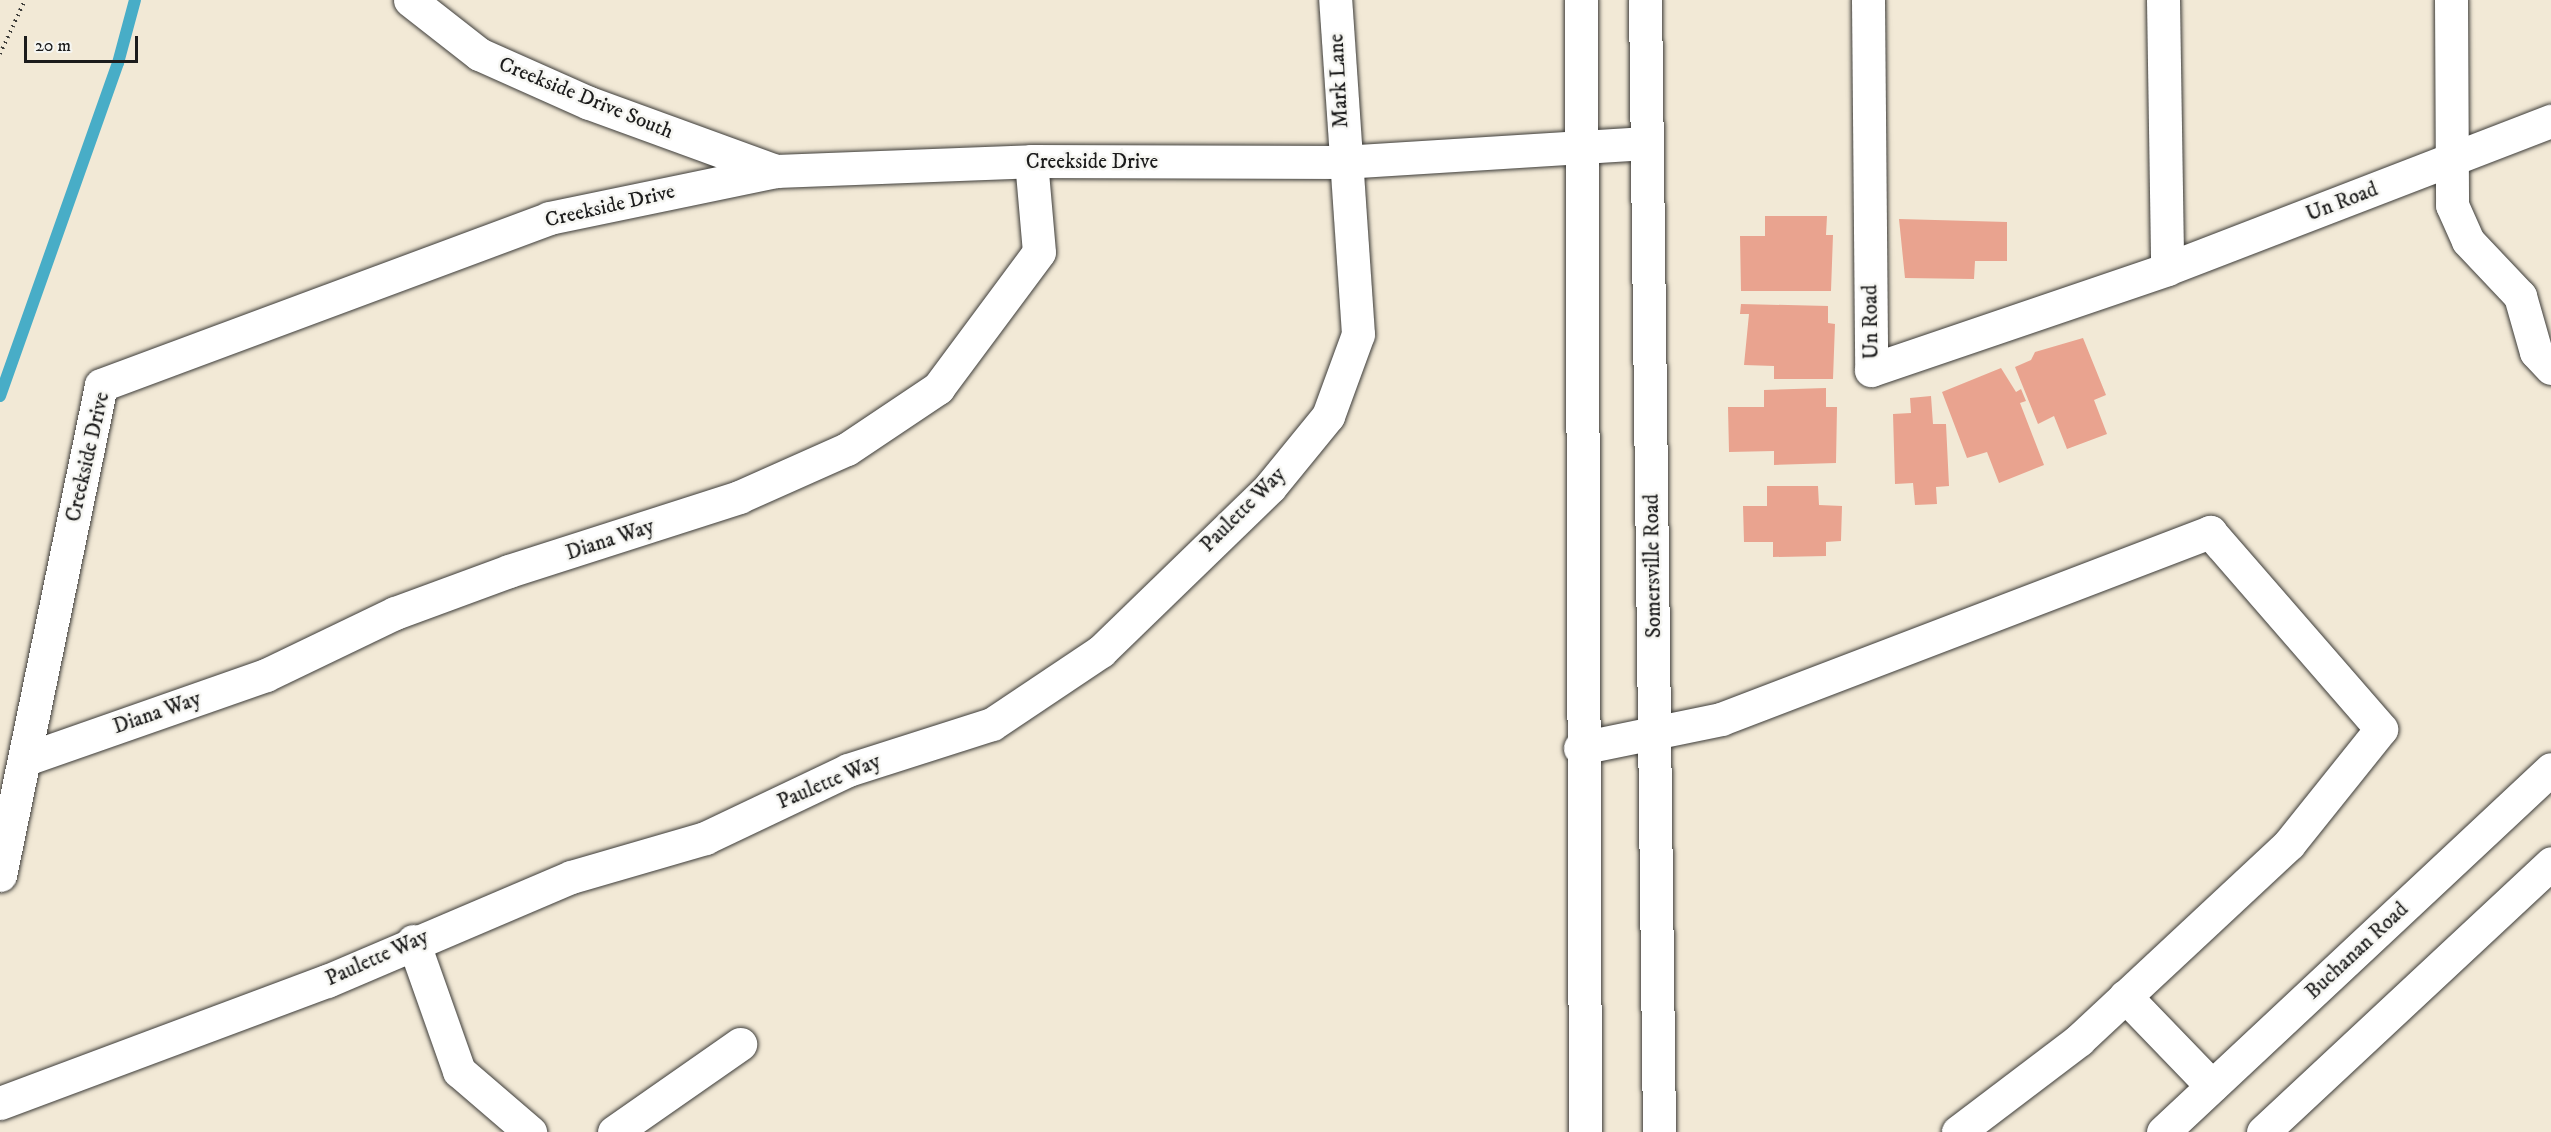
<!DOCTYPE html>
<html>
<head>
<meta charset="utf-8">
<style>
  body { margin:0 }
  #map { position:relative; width:2551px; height:1132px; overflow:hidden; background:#f2e9d6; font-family:"IM FELL DW Pica",serif }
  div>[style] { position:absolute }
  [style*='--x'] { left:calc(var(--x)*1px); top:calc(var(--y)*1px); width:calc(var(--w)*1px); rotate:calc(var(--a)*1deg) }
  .stream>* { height:12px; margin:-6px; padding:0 6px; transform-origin:6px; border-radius:6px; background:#48adc7 }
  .building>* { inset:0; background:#e9a38f }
  .path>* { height:4px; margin-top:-2px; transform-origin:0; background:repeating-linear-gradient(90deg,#3c3b38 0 1.5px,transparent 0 6px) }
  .roads { filter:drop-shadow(0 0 2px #3c3b38) drop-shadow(0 0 2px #3c3b38) }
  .minor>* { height:33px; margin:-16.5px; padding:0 16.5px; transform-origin:16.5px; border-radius:16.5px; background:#fff }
  .major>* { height:33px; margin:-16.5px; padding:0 16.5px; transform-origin:16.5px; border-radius:16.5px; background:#fff }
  span { translate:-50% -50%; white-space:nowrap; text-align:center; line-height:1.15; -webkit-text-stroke:5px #f6f6f2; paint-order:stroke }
  .street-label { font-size:21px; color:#1c1c1c }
  .scale { position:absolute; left:24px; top:36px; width:114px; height:27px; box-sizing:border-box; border:3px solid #1c1c1c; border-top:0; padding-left:8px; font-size:18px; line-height:21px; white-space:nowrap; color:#1c1c1c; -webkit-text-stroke:4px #f6f6f2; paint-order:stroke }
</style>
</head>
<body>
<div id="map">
  <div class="stream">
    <div style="--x:0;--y:396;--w:353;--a:-70.5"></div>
    <div style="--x:118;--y:63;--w:65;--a:-74.9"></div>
  </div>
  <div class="building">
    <div style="clip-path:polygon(1765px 216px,1827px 216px,1826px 235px,1833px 235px,1831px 291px,1741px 291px,1740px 236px,1765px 236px)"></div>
    <div style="clip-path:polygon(1899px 219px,2007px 222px,2007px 261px,1975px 261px,1974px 279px,1905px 278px)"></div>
    <div style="clip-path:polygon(1741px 304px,1828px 306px,1828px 323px,1835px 324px,1833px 379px,1774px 379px,1774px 366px,1744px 365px,1749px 314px,1740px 314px)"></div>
    <div style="clip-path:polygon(2083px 338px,2106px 395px,2094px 400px,2107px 434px,2067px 449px,2054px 416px,2038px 424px,2015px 367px,2031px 360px,2035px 352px)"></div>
    <div style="clip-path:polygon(2001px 368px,2016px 392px,2021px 389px,2026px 401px,2020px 403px,2044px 465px,1999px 483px,1987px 452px,1967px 458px,1942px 392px)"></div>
    <div style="clip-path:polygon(1826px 388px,1826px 407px,1837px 407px,1836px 463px,1774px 465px,1774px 451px,1729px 452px,1728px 407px,1764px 407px,1764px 390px)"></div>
    <div style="clip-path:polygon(1931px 396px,1933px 424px,1946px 424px,1949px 486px,1936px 487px,1937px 504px,1915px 505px,1913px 483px,1895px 484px,1893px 414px,1911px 413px,1910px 398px)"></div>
    <div style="clip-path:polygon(1767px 486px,1818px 486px,1819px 505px,1842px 506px,1841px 541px,1826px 542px,1826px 556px,1773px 557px,1773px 542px,1744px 542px,1743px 506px,1767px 506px)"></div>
  </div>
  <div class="path">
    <div style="--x:0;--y:54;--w:60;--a:-65.2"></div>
  </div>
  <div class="roads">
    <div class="minor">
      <div style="--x:410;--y:0;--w:88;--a:38"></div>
      <div style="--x:479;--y:54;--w:120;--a:24"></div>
      <div style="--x:589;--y:103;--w:199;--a:20"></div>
      <div style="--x:1868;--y:0;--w:370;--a:89.5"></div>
      <div style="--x:1871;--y:370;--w:313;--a:-18.8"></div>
      <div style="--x:2167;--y:269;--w:412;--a:-21.1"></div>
      <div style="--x:2163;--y:0;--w:269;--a:89.1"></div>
      <div style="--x:2451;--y:0;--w:205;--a:89.7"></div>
      <div style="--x:2452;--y:205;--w:39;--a:66"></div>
      <div style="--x:2468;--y:241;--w:76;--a:46.6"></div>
      <div style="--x:2520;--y:296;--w:58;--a:74.1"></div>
      <div style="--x:2536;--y:352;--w:22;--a:47"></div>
      <div style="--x:1580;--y:748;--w:144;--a:-11.6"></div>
      <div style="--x:1721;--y:719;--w:524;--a:-20.93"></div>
      <div style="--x:2210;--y:532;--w:261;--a:49"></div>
      <div style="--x:2381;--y:729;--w:147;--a:128.7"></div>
      <div style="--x:2289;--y:844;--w:287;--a:137"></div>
      <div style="--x:2079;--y:1040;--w:152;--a:142.8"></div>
      <div style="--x:26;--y:759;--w:254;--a:-19.3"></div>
      <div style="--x:266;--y:675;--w:143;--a:-25.7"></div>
      <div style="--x:395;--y:613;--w:121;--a:-20.2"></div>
      <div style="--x:509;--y:571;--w:242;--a:-17.8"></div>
      <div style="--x:739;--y:497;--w:118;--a:-24"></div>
      <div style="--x:847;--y:449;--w:110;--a:-33.8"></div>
      <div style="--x:938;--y:388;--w:169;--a:-53.4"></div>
      <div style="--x:1039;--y:252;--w:91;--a:-95"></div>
      <div style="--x:0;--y:875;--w:500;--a:-78.35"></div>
      <div style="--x:101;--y:385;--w:478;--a:-20.4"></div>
      <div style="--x:549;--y:218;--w:232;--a:-11.7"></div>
      <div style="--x:776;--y:171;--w:255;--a:-2.2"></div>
      <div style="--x:1031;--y:161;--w:312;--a:0.2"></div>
      <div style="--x:1343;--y:162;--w:303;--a:-3.6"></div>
      <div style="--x:413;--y:941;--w:138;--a:70.5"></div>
      <div style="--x:459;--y:1071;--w:94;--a:40.7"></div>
      <div style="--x:2125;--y:996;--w:125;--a:46"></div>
      <div style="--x:0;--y:1103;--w:349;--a:-20.5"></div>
      <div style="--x:327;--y:981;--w:265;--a:-23.1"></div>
      <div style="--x:571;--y:877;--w:140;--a:-16.2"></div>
      <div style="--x:705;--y:838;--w:158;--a:-25.4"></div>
      <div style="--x:848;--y:770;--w:151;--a:-17.7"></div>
      <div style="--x:992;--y:724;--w:131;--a:-33.8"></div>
      <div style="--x:1101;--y:651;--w:235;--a:-44.1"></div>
      <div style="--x:1270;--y:487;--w:92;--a:-50.8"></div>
      <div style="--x:1328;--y:416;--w:87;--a:-69.9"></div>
      <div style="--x:1358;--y:334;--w:335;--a:-93.9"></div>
      <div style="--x:614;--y:1132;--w:154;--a:-34.9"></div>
    </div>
    <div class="major">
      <div style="--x:1581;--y:0;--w:1132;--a:89.8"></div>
      <div style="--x:1645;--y:0;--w:1132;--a:89.29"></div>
      <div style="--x:2163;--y:1132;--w:531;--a:-43.09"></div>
      <div style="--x:2263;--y:1132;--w:394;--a:-43"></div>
    </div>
  </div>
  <div class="street-label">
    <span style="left:1339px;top:81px;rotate:-93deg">Mark Lane</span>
    <span style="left:586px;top:98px;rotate:22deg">Creekside Drive South</span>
    <span style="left:1092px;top:162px">Creekside Drive</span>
    <span style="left:2342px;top:202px;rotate:-21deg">Un Road</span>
    <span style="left:610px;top:206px;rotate:-13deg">Creekside Drive</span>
    <span style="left:1871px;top:322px;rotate:-91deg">Un Road</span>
    <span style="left:88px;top:457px;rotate:-77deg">Creekside Drive</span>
    <span style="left:1243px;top:510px;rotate:-45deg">Paulette Way</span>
    <span style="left:610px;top:540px;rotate:-18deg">Diana Way</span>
    <span style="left:1653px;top:566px;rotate:-91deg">Somersville Road</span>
    <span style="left:157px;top:713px;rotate:-19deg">Diana Way</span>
    <span style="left:829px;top:782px;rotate:-23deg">Paulette Way</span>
    <span style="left:2357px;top:951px;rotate:-43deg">Buchanan Road</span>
    <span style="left:377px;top:958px;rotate:-24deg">Paulette Way</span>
  </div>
  <div class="scale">20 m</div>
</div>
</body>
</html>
